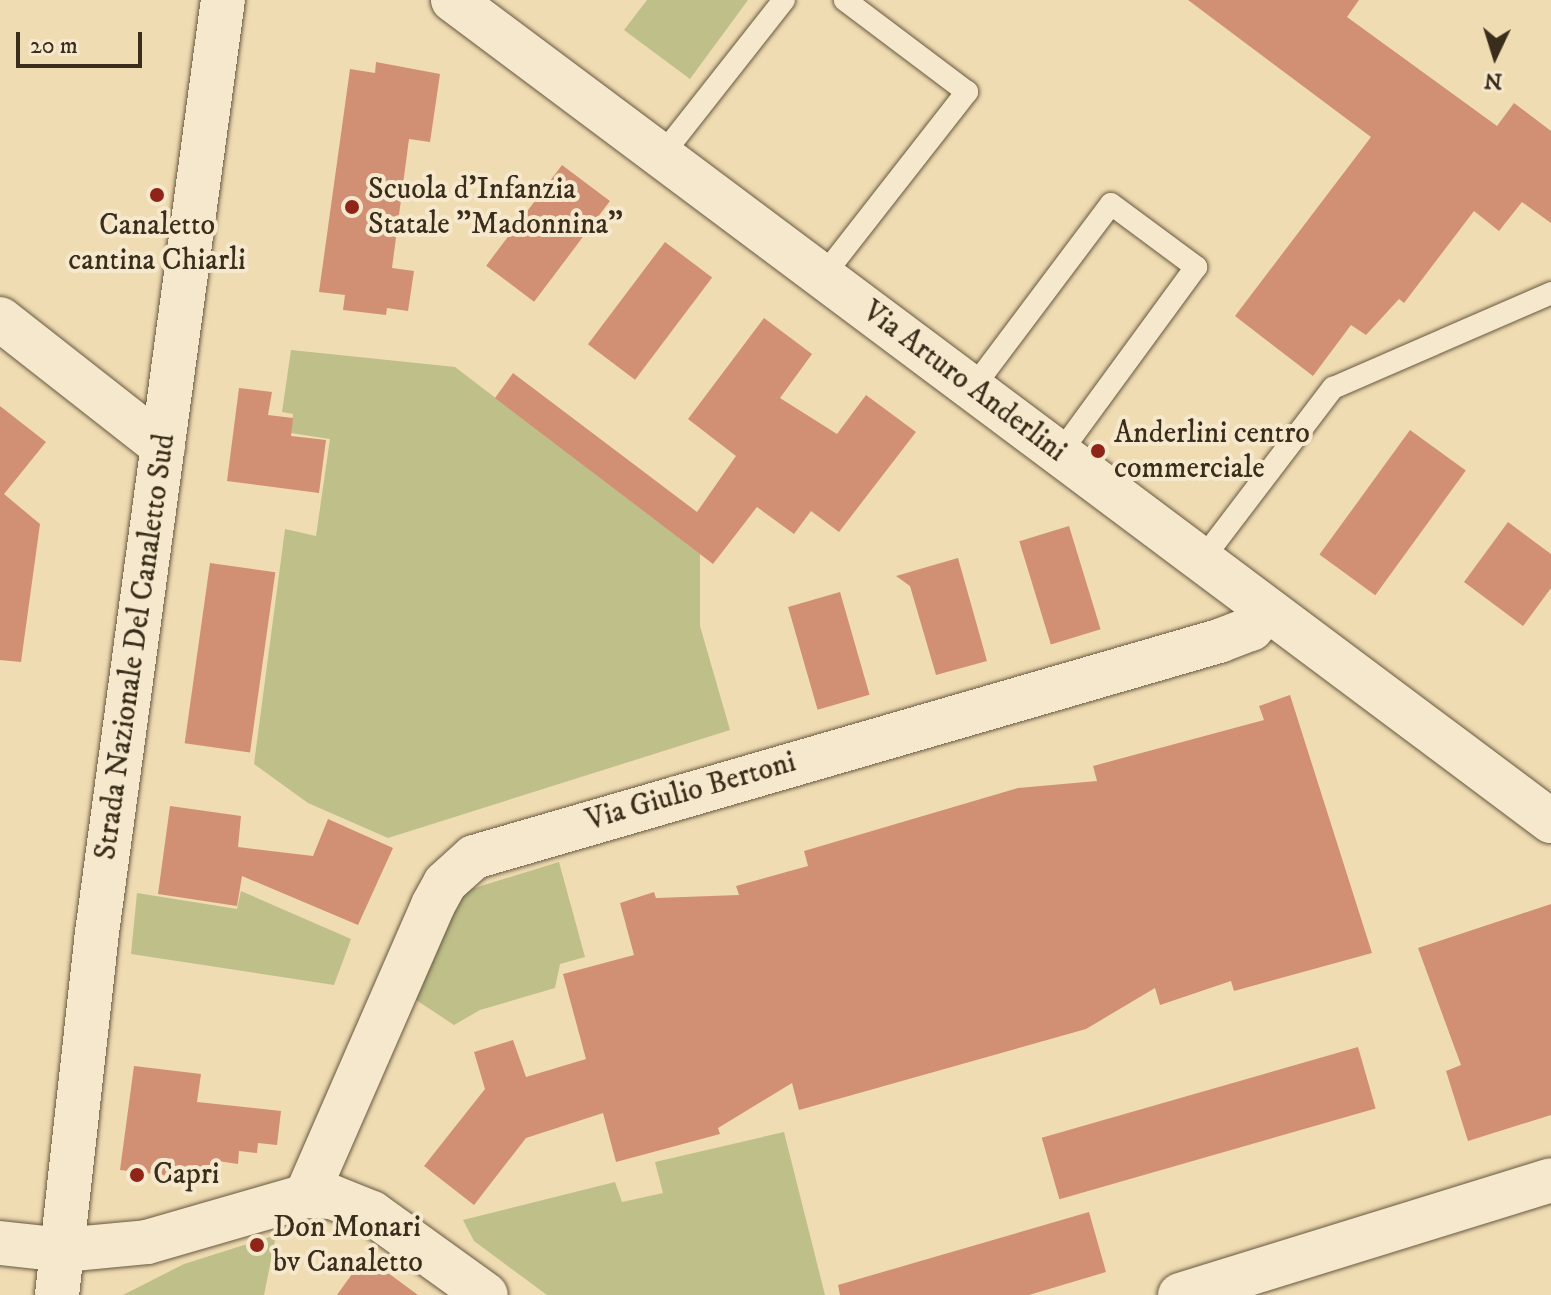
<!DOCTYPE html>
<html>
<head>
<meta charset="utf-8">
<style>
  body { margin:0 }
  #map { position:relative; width:1551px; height:1295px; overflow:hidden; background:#f0dcb2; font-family:"IM FELL DW Pica",serif }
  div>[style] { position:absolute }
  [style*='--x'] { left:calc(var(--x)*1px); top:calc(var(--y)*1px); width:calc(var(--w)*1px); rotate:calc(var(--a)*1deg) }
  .green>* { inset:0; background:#bebf89 }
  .building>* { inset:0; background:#d18f74; transform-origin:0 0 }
  .roads { filter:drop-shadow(0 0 2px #685941) drop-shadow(0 0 2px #685941) }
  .lane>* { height:22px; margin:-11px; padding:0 11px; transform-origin:11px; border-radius:11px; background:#f5e8cd }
  .street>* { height:44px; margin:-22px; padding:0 22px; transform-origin:22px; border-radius:22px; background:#f5e8cd }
  .secondary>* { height:44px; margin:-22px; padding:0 22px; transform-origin:22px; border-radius:22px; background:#f5e8cd }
  .dots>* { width:22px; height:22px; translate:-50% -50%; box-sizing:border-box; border:4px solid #f5e8cd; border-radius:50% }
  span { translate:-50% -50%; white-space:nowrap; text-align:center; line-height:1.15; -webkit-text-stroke:8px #f5e8cd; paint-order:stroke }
  .poi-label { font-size:30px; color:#3a2d1b }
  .left { translate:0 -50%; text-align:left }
  .street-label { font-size:30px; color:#3a2d1b }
  .north { position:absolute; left:1455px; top:16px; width:80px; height:80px; -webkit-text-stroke:6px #f5e8cd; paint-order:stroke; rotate:184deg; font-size:22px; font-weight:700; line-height:32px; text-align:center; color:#3a2d1b }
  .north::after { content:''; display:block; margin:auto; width:28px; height:36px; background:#3a2d1b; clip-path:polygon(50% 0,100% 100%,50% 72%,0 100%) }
  .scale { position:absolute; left:16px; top:32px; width:126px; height:36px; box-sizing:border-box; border:4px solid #3a2d1b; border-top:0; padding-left:10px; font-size:24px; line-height:28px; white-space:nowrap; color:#3a2d1b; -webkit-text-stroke:6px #f5e8cd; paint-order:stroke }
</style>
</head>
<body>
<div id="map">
  <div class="green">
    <div style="clip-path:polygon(647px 0,748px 0,690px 79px,624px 30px)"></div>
    <div style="clip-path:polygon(291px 350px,455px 367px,700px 554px,700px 626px,730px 730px,388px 838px,308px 803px,254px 764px,285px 529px,316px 536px,330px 439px,291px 433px,293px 414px,282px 412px)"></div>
    <div style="clip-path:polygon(559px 862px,585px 957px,560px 964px,555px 988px,480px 1010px,454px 1025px,404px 992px,436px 916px,471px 889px)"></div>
    <div style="clip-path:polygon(241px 891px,351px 939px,334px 985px,131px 954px,137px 893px,237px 909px)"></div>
    <div style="clip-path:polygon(784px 1132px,825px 1295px,547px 1295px,474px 1241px,463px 1220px,615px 1182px,622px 1202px,663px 1193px,655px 1162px)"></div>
    <div style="clip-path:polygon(276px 1235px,264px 1295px,123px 1295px,184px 1264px)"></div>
  </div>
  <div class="building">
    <div style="clip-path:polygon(1188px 0,1359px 0,1347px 17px,1497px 126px,1514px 103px,1551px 131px,1551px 223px,1522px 202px,1499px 231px,1474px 211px,1404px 303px,1399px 299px,1366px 335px,1351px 325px,1313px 376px,1235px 316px,1371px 137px)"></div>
    <div style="clip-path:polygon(376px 62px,440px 74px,430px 142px,409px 139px,392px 268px,414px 271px,408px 311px,387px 308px,386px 315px,343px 310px,345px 295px,319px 292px,350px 69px,375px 73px)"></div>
    <div style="left:562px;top:165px;width:60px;height:126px;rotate:37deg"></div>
    <div style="left:665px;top:242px;width:59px;height:128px;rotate:37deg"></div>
    <div style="clip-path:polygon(764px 318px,812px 354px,780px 398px,837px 434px,866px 395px,916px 432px,839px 532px,811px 511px,794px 534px,757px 507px,713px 564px,495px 398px,513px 373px,697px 512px,736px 456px,688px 419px)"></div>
    <div style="clip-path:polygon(239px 388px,272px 392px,268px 415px,293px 418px,291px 436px,326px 440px,319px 493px,227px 481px)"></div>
    <div style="clip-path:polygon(0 406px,46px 442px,4px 494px,40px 524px,21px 662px,0 660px)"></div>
    <div style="left:1410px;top:430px;width:69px;height:154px;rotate:36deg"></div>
    <div style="clip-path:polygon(1508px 522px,1551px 554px,1551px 588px,1523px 626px,1464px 582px)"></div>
    <div style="left:1069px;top:526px;width:108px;height:52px;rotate:73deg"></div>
    <div style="clip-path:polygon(958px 558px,987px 661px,936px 675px,910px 586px,896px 576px)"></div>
    <div style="left:210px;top:563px;width:66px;height:182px;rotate:8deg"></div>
    <div style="left:840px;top:592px;width:107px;height:54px;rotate:74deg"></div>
    <div style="clip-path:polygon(1290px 695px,1372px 953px,1234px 991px,1231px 981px,1160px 1005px,1155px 988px,1086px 1029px,799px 1110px,792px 1083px,718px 1128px,720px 1134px,616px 1162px,603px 1113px,526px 1138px,474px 1205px,424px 1166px,485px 1089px,474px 1052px,513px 1040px,526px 1077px,586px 1059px,563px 974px,634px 955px,620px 903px,654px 892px,656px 898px,739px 895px,736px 886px,808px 866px,804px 851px,1018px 788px,1097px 781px,1093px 766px,1264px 720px,1259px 706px)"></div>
    <div style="clip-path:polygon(170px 806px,241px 816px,238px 847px,313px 856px,328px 819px,393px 848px,358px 925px,242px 876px,237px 906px,158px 894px)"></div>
    <div style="clip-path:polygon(1551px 904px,1551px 1115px,1468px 1141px,1446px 1071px,1461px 1065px,1418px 948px)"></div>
    <div style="left:1358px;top:1047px;width:64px;height:329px;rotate:74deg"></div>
    <div style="clip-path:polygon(134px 1066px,201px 1074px,197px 1102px,281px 1111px,277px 1145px,258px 1143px,257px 1153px,239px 1151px,238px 1164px,218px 1161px,216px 1172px,198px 1170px,197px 1179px,120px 1170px)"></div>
    <div style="clip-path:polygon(1089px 1212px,1106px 1272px,1029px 1295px,840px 1295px,838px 1285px)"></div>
    <div style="clip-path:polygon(365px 1256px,418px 1295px,337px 1295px)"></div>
  </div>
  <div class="roads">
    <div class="lane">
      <div style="--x:662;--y:155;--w:197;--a:-51.8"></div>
      <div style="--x:823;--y:276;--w:234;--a:-52"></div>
      <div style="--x:967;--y:92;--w:153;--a:-143"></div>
      <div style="--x:972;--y:389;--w:231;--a:-53.1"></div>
      <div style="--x:1111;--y:204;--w:106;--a:36.5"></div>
      <div style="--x:1196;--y:267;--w:232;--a:126.2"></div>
      <div style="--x:1201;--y:561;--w:218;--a:-52.7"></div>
      <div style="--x:1333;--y:388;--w:238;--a:-23.5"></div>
    </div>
    <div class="street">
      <div style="--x:453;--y:0;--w:1371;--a:36.79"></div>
      <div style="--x:0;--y:319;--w:207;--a:38.1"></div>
      <div style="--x:306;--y:1196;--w:318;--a:-66.4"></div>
      <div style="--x:433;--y:905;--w:25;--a:-61"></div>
      <div style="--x:445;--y:883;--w:39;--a:-42"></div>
      <div style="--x:474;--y:857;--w:776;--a:-16.17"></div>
      <div style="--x:1219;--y:641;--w:34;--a:-21"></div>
      <div style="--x:1251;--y:629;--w:23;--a:-50"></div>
      <div style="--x:0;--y:1243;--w:63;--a:6.3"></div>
      <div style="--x:63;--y:1250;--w:84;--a:-5.4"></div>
      <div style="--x:147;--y:1242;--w:166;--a:-16.1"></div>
      <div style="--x:306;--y:1196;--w:26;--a:2"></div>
      <div style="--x:332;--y:1197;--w:43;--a:21.8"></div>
      <div style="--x:372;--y:1213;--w:140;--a:35.7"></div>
      <div style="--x:1180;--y:1295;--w:388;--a:-17.2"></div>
    </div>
    <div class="secondary">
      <div style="--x:57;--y:1295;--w:357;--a:-83.7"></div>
      <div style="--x:96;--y:940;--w:949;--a:-82.31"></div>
    </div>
  </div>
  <div class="dots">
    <div style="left:157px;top:195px;background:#8f2418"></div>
    <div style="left:352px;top:207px;background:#8f2418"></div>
    <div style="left:1098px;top:451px;background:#8f2418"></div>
    <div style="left:137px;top:1175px;background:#8f2418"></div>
    <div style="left:257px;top:1245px;background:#8f2418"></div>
  </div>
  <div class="poi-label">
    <span class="left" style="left:368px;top:207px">Scuola d'Infanzia<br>Statale "Madonnina"</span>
    <span style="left:157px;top:243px">Canaletto<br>cantina Chiarli</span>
    <span class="left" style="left:1114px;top:451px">Anderlini centro<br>commerciale</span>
    <span class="left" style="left:153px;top:1175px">Capri</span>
    <span class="left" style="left:273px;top:1245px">Don Monari<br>bv Canaletto</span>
  </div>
  <div class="street-label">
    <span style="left:964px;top:382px;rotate:37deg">Via Arturo Anderlini</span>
    <span style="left:136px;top:647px;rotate:-82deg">Strada Nazionale Del Canaletto Sud</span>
    <span style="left:691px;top:792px;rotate:-16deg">Via Giulio Bertoni</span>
  </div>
  <div class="north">N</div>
  <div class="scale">20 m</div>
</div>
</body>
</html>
